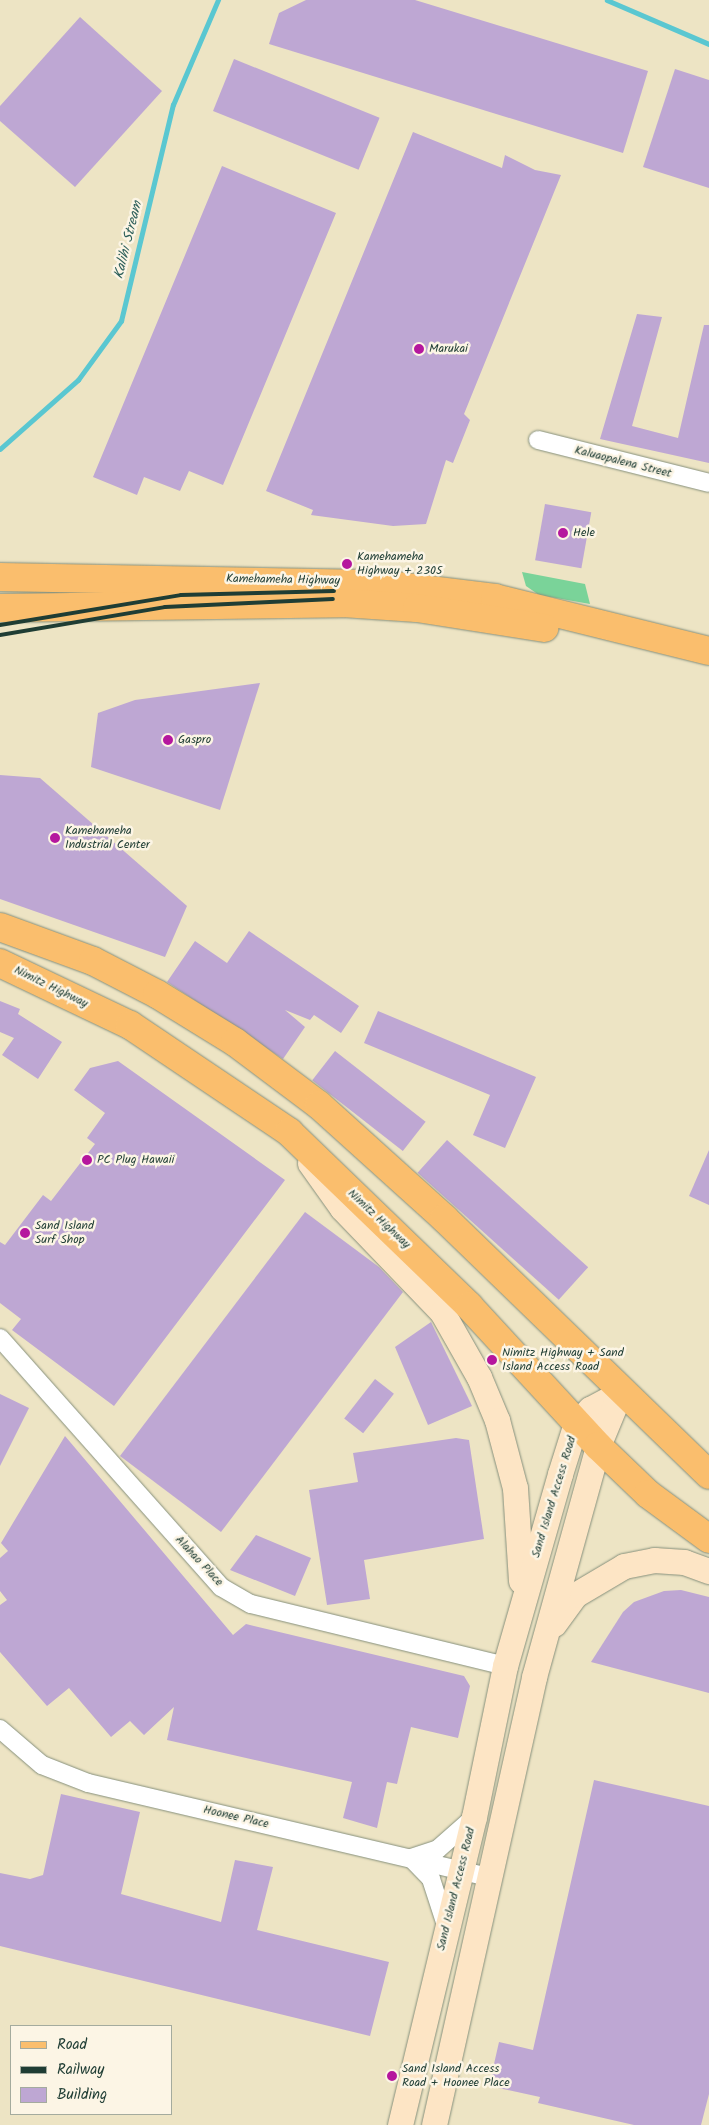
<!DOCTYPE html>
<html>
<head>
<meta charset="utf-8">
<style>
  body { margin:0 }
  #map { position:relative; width:709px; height:2125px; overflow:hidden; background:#ede4c4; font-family:Kalam,sans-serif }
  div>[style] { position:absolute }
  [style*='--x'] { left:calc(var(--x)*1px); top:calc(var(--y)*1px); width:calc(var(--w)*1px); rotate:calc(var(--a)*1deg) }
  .green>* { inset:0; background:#7ad399 }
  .stream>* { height:4.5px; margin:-2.25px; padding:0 2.25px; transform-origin:2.25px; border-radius:2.25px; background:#5ac7d1 }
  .building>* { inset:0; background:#bea7d3; transform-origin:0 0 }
  .roads { filter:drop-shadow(0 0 1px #86907c) drop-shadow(0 0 1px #86907c) }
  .street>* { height:18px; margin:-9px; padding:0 9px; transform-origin:9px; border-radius:9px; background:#fff }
  .secondary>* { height:25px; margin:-12.5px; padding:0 12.5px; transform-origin:12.5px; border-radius:12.5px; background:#fde5c5 }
  .primary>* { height:28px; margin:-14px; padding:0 14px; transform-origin:14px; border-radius:14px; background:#fabe6d }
  .rail>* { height:4px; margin:-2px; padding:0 2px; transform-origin:2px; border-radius:2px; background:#1f3d34 }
  .dots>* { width:14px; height:14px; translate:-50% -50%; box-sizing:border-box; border:2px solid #fcf5e5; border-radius:50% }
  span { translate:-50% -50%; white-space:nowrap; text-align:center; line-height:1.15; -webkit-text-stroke:5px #fcf5e5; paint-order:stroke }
  .poi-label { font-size:12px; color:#1f3d34 }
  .left { translate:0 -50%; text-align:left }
  .street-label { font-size:12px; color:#1f3d34 }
  .water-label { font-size:14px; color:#2e605b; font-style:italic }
  .legend { position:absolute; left:10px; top:2025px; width:162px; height:90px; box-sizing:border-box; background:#fcf5e5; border:1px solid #a4ab9e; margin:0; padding:6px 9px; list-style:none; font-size:15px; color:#1f3d34 }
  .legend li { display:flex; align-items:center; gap:10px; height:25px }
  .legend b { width:25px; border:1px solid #a4ab9e }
</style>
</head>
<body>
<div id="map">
  <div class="green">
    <div style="clip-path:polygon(522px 572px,585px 584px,590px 604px,539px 595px,526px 586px)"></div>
  </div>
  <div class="stream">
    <div style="--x:607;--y:0;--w:111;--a:23.3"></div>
    <div style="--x:0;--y:449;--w:104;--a:-41.5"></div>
    <div style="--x:78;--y:380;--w:73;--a:-53.9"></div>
    <div style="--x:121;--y:321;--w:222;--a:-76.5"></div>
    <div style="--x:173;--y:105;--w:114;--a:-66.8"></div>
  </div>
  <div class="building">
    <div style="clip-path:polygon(306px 0,415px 0,648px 71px,623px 153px,269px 44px,279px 13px)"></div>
    <div style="clip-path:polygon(80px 17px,162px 91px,75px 187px,0 121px,0 106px)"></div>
    <div style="left:234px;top:59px;width:157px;height:56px;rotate:22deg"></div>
    <div style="clip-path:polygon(675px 69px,709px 80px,709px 188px,643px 167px)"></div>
    <div style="clip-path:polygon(413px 132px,502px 168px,505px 155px,535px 170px,561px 175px,464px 414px,470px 420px,453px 463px,446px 460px,426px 524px,393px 526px,311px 515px,313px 510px,266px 491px)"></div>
    <div style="clip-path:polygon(222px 166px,336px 213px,223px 485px,189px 471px,180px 491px,144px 477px,137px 495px,93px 477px)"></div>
    <div style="clip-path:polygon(637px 314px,662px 317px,632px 426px,678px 438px,704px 325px,709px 325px,709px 463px,600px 439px)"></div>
    <div style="left:545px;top:504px;width:47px;height:57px;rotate:10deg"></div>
    <div style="clip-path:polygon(260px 683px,220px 810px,91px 767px,98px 713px,135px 700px)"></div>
    <div style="clip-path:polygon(0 775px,40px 778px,187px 906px,165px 957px,0 899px)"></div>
    <div style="clip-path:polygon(249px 931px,359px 1006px,341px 1033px,314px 1015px,310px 1020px,285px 1010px,305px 1027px,283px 1059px,167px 982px,195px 941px,227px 963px)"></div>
    <div style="clip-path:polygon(0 1001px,20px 1009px,18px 1014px,62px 1042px,38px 1079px,2px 1055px,14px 1038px,0 1032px)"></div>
    <div style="clip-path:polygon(378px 1011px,536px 1077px,505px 1148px,473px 1135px,490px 1095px,364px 1043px)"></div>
    <div style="left:335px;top:1051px;width:115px;height:37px;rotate:38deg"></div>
    <div style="clip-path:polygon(118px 1061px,285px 1180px,114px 1406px,12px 1330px,21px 1319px,0 1303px,0 1242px,5px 1245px,43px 1195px,51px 1201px,95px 1144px,87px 1138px,105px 1113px,74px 1090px,90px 1068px)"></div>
    <div style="left:447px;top:1140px;width:190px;height:44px;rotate:42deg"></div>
    <div style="clip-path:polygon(709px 1150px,709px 1205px,689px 1196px)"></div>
    <div style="clip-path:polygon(305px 1212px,379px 1267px,403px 1292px,221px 1532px,120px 1456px)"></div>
    <div style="clip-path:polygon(431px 1322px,472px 1406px,428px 1425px,395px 1347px)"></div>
    <div style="left:375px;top:1379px;width:24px;height:50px;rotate:38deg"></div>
    <div style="clip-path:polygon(0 1394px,29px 1408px,0 1466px)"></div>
    <div style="clip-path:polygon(65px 1436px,233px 1635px,246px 1624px,464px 1676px,470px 1686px,458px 1738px,411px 1727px,397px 1784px,387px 1782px,377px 1828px,343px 1818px,352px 1782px,167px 1740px,174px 1707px,144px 1735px,130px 1721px,111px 1737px,69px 1688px,47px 1706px,0 1652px,0 1605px,7px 1600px,0 1591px,0 1558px,8px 1551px,1px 1543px)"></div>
    <div style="clip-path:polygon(456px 1438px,469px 1440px,484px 1539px,364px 1560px,370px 1599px,327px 1605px,309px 1490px,358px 1482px,353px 1453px)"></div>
    <div style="clip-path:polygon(256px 1535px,311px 1558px,295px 1596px,230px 1570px)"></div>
    <div style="clip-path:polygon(681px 1590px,709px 1597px,709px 1693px,591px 1662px,623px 1612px,634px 1602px,664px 1591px)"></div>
    <div style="clip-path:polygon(594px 1780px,709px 1806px,709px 2094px,701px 2125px,634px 2125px,538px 2103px,540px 2097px,489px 2086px,499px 2042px,533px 2050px)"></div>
    <div style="clip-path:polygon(61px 1794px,140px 1812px,121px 1894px,221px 1922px,235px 1860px,273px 1867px,257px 1930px,389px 1962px,370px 2036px,0 1946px,0 1873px,30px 1879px,43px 1875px)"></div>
  </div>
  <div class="roads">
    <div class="street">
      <div style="--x:538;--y:440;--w:176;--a:14.1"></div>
      <div style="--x:0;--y:1338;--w:333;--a:48.4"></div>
      <div style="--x:221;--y:1587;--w:34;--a:30"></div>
      <div style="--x:251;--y:1604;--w:261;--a:13.7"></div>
      <div style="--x:0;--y:1729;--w:55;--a:40.6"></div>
      <div style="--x:42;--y:1765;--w:49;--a:21.4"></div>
      <div style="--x:88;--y:1783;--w:409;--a:13.2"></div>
      <div style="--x:411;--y:1858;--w:29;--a:46"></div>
      <div style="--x:431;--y:1879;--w:45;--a:72"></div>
      <div style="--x:411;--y:1858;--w:28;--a:-18"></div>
      <div style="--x:438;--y:1849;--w:45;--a:-41.4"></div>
    </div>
    <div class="secondary">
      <div style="--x:310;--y:1163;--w:55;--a:54.6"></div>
      <div style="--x:342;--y:1208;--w:144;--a:46.1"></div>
      <div style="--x:442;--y:1312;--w:75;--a:60.4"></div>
      <div style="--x:479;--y:1377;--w:47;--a:67.3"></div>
      <div style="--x:497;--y:1420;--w:70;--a:75.2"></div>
      <div style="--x:515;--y:1488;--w:93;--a:86.3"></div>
      <div style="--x:554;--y:1624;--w:36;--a:-54"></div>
      <div style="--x:575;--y:1595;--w:57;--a:-30.6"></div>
      <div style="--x:624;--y:1566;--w:31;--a:-11"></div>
      <div style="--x:654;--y:1560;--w:30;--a:4"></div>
      <div style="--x:684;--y:1562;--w:27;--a:20"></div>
      <div style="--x:400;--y:2125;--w:317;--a:-76.5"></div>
      <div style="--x:474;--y:1817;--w:154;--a:-78.4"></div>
      <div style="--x:505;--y:1666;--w:200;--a:-74"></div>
      <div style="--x:560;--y:1474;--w:53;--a:-72.6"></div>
      <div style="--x:576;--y:1423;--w:20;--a:-45"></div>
      <div style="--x:590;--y:1409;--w:34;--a:-28"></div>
      <div style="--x:434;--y:2125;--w:459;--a:-77.4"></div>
      <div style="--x:534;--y:1677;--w:240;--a:-74.5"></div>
      <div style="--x:598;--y:1446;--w:57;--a:-67.5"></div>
    </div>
    <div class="primary">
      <div style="--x:0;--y:577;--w:380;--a:1.1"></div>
      <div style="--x:380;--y:584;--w:116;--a:6.9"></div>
      <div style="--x:495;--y:598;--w:220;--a:13.9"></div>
      <div style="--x:0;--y:608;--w:343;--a:-0.8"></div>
      <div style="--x:343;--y:603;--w:74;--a:3.9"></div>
      <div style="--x:417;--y:608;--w:129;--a:8.9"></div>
      <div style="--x:0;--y:927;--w:99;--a:20.1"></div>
      <div style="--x:93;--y:961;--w:72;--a:27.3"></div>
      <div style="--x:157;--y:994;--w:92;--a:31.6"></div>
      <div style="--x:235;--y:1042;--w:105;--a:36.9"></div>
      <div style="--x:319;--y:1105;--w:169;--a:42.1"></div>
      <div style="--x:444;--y:1218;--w:369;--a:44.1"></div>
      <div style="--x:0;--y:963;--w:144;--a:25.5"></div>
      <div style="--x:130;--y:1025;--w:192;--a:33.9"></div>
      <div style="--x:289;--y:1132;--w:250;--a:44"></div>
      <div style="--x:469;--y:1306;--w:190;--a:47.3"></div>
      <div style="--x:598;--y:1446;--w:69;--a:43.8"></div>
      <div style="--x:648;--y:1494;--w:76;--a:36.4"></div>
    </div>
  </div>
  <div class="rail">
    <div style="--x:0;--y:625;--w:183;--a:-9.4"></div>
    <div style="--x:181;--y:595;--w:153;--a:-1.5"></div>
    <div style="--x:0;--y:635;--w:167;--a:-9.6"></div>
    <div style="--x:165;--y:607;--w:168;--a:-2.7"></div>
  </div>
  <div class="dots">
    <div style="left:419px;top:349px;background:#b5179e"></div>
    <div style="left:563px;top:533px;background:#b5179e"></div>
    <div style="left:347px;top:564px;background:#b5179e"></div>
    <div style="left:168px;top:740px;background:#b5179e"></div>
    <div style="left:55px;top:838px;background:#b5179e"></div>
    <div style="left:87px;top:1160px;background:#b5179e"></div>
    <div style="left:25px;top:1233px;background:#b5179e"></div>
    <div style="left:492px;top:1360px;background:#b5179e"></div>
    <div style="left:392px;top:2076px;background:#b5179e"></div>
  </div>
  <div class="poi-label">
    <span class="left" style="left:429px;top:349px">Marukai</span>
    <span class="left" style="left:573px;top:533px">Hele</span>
    <span class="left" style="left:357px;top:564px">Kamehameha<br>Highway + 2305</span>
    <span class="left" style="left:178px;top:740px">Gaspro</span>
    <span class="left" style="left:65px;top:838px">Kamehameha<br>Industrial Center</span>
    <span class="left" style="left:97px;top:1160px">PC Plug Hawaii</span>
    <span class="left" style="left:35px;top:1233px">Sand Island<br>Surf Shop</span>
    <span class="left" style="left:502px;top:1360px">Nimitz Highway + Sand<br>Island Access Road</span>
    <span class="left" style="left:402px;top:2076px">Sand Island Access<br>Road + Hoonee Place</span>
  </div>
  <div class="street-label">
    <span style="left:623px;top:462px;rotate:14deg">Kaluaopalena Street</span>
    <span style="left:283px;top:580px;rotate:1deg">Kamehameha Highway</span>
    <span style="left:51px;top:987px;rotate:26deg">Nimitz Highway</span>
    <span style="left:379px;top:1219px;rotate:43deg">Nimitz Highway</span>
    <span style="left:554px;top:1497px;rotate:-73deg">Sand Island Access Road</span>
    <span style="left:199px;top:1561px;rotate:47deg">Alahao Place</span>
    <span style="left:236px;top:1817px;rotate:13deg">Hoonee Place</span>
    <span style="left:456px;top:1889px;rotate:-76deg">Sand Island Access Road</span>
  </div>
  <div class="water-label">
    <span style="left:128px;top:240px;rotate:-76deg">Kalihi Stream</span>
  </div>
  <ul class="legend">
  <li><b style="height:6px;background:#fabe6d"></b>Road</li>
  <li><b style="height:6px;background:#1f3d34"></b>Railway</li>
  <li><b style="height:14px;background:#bea7d3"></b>Building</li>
  </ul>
</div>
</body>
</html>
